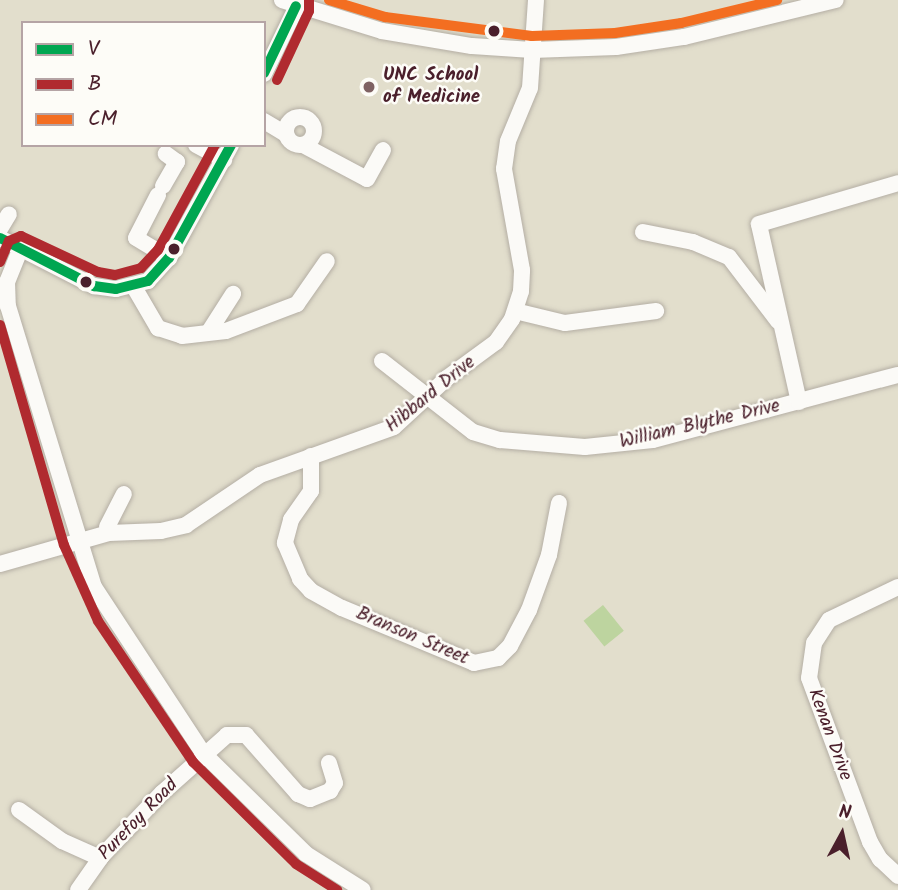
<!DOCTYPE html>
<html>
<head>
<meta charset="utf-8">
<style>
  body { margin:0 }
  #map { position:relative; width:898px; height:890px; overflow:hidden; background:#e2decc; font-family:Kalam,sans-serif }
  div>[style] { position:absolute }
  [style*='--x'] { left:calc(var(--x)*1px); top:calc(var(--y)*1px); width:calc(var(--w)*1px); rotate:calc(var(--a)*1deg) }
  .green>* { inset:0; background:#bdd49f; transform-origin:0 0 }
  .roads { filter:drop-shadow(0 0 2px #b4aea4) drop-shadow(0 0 2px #b4aea4) }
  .minor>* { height:16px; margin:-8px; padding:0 8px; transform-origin:8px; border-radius:8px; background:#fbfaf7 }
  .minor>.ring { margin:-8px; padding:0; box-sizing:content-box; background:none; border:16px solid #fbfaf7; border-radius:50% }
  .bus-1>* { height:10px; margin:-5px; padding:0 5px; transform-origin:5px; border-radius:5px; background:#00a651 }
  .bus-2>* { height:10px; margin:-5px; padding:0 5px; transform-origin:5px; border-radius:5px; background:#b02a2f }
  .bus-3>* { height:10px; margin:-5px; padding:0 5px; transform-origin:5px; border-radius:5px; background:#f36e21 }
  .dots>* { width:19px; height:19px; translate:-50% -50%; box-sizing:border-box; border:4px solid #fdfcf7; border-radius:50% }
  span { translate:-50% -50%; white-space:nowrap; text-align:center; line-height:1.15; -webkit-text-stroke:5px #fdfcf7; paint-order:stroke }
  .poi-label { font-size:19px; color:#4a1f2b; font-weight:700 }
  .left { translate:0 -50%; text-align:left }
  .street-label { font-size:19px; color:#4a1f2b }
  .legend { position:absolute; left:21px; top:21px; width:245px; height:126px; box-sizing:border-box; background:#fdfcf7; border:2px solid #b5a4a5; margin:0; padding:9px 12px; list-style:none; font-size:21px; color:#4a1f2b }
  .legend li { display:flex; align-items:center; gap:14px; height:35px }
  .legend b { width:35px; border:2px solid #b5a4a5 }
  .north { position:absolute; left:807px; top:799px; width:70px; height:70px; -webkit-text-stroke:5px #fdfcf7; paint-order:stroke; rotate:8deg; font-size:19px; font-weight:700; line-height:28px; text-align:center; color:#4a1f2b }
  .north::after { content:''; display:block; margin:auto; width:24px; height:32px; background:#4a1f2b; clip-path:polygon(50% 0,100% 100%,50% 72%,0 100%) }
</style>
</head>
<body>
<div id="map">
  <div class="green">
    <div style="left:603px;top:605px;width:33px;height:25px;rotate:51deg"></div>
  </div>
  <div class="roads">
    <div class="minor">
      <div style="--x:282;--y:0;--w:105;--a:17.2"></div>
      <div style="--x:382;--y:31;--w:91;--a:9.5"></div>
      <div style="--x:472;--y:46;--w:60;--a:3.8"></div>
      <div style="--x:532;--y:50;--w:84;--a:-2"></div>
      <div style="--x:616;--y:47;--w:69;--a:-8.4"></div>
      <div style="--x:684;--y:37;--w:156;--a:-13.7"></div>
      <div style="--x:264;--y:74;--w:82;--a:-64.1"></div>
      <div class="ring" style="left:286px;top:117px;width:12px;height:12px"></div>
      <div style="--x:264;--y:121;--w:26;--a:31"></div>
      <div style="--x:196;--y:145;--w:32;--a:28"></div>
      <div style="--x:303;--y:145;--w:72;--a:28"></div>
      <div style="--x:367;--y:179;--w:33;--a:-61"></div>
      <div style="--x:163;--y:186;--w:28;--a:-60"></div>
      <div style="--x:177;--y:162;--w:14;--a:-144"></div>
      <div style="--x:158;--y:195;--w:48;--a:117.1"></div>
      <div style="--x:136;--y:238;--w:39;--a:31"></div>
      <div style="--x:0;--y:229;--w:17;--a:-59"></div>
      <div style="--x:643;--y:232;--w:51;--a:11.3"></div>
      <div style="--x:693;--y:242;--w:39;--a:23"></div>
      <div style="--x:729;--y:257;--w:81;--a:52.6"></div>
      <div style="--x:0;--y:238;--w:106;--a:27.1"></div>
      <div style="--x:94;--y:286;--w:22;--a:8"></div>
      <div style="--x:116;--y:289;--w:33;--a:-14"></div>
      <div style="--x:148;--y:281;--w:31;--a:-48"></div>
      <div style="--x:169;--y:258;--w:129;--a:-61.2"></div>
      <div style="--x:20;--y:250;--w:35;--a:112"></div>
      <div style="--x:7;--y:282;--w:24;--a:88"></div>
      <div style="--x:8;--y:306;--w:294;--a:73"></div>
      <div style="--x:94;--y:587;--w:199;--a:56.7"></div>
      <div style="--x:203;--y:753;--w:144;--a:44.4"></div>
      <div style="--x:306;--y:854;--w:67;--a:32.3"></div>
      <div style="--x:134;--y:287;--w:48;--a:59.7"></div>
      <div style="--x:158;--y:328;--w:25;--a:18"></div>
      <div style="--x:182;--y:336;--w:44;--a:-6.5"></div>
      <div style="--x:226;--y:331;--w:76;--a:-20.8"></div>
      <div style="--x:297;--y:304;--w:52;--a:-55.1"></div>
      <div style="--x:515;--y:311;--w:51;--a:13.5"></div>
      <div style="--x:565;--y:323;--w:92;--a:-7.5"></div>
      <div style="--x:210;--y:330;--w:43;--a:-57.4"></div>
      <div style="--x:382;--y:361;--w:115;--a:38"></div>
      <div style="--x:473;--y:432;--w:28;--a:17"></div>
      <div style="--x:500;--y:440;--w:85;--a:4.7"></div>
      <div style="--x:585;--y:447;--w:68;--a:-5.9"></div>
      <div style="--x:653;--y:440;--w:253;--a:-14.9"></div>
      <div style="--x:799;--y:402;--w:182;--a:-102.7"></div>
      <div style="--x:759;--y:224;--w:145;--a:-16.4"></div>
      <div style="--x:311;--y:456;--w:35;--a:90"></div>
      <div style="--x:311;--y:491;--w:35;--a:125"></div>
      <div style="--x:291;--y:520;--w:24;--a:105"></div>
      <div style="--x:285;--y:543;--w:39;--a:67"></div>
      <div style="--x:300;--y:579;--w:16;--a:47"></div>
      <div style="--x:311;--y:591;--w:35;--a:29"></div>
      <div style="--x:342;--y:608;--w:143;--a:22.6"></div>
      <div style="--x:474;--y:663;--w:25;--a:-12"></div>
      <div style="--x:498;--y:658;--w:17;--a:-45"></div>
      <div style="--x:510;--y:646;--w:41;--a:-62.2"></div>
      <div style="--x:529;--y:610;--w:59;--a:-70"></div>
      <div style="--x:549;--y:555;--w:53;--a:-79.1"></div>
      <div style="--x:107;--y:527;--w:37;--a:-63"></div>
      <div style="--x:0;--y:564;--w:113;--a:-15.9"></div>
      <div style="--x:109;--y:533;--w:52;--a:-2.2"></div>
      <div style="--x:161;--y:531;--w:26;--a:-13"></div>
      <div style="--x:186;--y:525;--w:89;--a:-34"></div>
      <div style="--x:260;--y:475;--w:142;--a:-19.7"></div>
      <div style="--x:394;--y:427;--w:72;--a:-42.8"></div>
      <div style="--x:447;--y:378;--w:61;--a:-36.3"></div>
      <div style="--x:496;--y:342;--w:28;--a:-55"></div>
      <div style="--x:512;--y:319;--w:29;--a:-72"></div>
      <div style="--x:521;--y:291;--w:21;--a:-87"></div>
      <div style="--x:522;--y:270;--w:103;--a:-100.1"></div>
      <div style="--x:504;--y:169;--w:28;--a:-82"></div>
      <div style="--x:508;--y:141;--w:57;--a:-67.5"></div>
      <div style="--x:530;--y:88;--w:88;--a:-86.1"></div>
      <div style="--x:898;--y:587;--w:76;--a:154.4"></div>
      <div style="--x:829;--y:620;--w:27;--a:123"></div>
      <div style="--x:814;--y:643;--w:35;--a:98"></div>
      <div style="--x:809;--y:678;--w:175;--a:69.6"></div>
      <div style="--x:870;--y:842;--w:20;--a:60"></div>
      <div style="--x:880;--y:859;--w:25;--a:43"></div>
      <div style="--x:19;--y:810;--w:53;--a:35.8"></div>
      <div style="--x:62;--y:841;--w:42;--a:24.1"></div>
      <div style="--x:78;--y:890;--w:39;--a:-55"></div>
      <div style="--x:100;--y:858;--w:90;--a:-46.4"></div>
      <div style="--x:162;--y:793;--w:87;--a:-41.7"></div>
      <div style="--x:227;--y:735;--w:19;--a:0"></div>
      <div style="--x:246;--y:735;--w:79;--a:48.6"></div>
      <div style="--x:298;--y:794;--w:13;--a:23"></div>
      <div style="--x:310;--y:799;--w:22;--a:-22"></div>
      <div style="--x:330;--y:791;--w:9;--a:-58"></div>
      <div style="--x:335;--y:783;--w:21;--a:-107"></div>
    </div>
  </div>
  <div class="bus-1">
    <div style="--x:264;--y:73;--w:74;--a:-64.5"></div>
    <div style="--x:0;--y:238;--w:106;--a:27.1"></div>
    <div style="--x:94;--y:286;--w:22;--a:8"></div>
    <div style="--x:116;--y:289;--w:33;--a:-14"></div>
    <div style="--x:148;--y:281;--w:31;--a:-48"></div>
    <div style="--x:169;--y:258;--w:129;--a:-61.2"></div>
  </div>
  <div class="bus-2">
    <div style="--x:277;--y:80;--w:76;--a:-65.1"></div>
    <div style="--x:309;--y:11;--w:11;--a:-90"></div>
    <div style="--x:0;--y:262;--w:23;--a:-67"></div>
    <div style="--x:9;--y:241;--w:13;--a:-23"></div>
    <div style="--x:21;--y:236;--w:85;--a:25.1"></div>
    <div style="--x:98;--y:272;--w:17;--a:10"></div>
    <div style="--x:115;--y:275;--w:27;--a:-15"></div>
    <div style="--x:141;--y:268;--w:25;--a:-47"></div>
    <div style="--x:158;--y:250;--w:119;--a:-61.5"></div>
    <div style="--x:0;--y:325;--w:229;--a:73.8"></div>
    <div style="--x:64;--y:545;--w:83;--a:65.9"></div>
    <div style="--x:98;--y:621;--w:170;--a:56"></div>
    <div style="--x:193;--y:762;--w:145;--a:44.7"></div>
    <div style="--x:296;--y:864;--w:49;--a:32.4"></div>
  </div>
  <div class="bus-3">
    <div style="--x:329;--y:0;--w:59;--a:16.9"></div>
    <div style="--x:385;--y:17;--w:148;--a:7.4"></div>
    <div style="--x:532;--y:36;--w:83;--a:-2.1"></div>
    <div style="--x:615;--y:33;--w:67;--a:-8.6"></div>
    <div style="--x:681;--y:23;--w:99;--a:-13.5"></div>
  </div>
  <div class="dots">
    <div style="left:494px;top:31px;background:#4a1f2b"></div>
    <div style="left:369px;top:87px;background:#7f6263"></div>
    <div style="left:174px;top:249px;background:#4a1f2b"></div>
    <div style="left:86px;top:282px;background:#4a1f2b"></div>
  </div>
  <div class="poi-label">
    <span class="left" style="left:383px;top:87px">UNC School<br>of Medicine</span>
  </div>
  <div class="street-label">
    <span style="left:431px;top:395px;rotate:-39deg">Hibbard Drive</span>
    <span style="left:700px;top:425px;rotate:-13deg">William Blythe Drive</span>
    <span style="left:412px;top:637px;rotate:23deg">Branson Street</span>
    <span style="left:829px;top:735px;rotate:70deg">Kenan Drive</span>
    <span style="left:139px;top:820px;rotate:-46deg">Purefoy Road</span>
  </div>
  <ul class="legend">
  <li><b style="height:9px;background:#00a651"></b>V</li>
  <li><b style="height:9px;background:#b02a2f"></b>B</li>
  <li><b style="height:9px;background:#f36e21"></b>CM</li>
  </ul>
  <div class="north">N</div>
</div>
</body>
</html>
